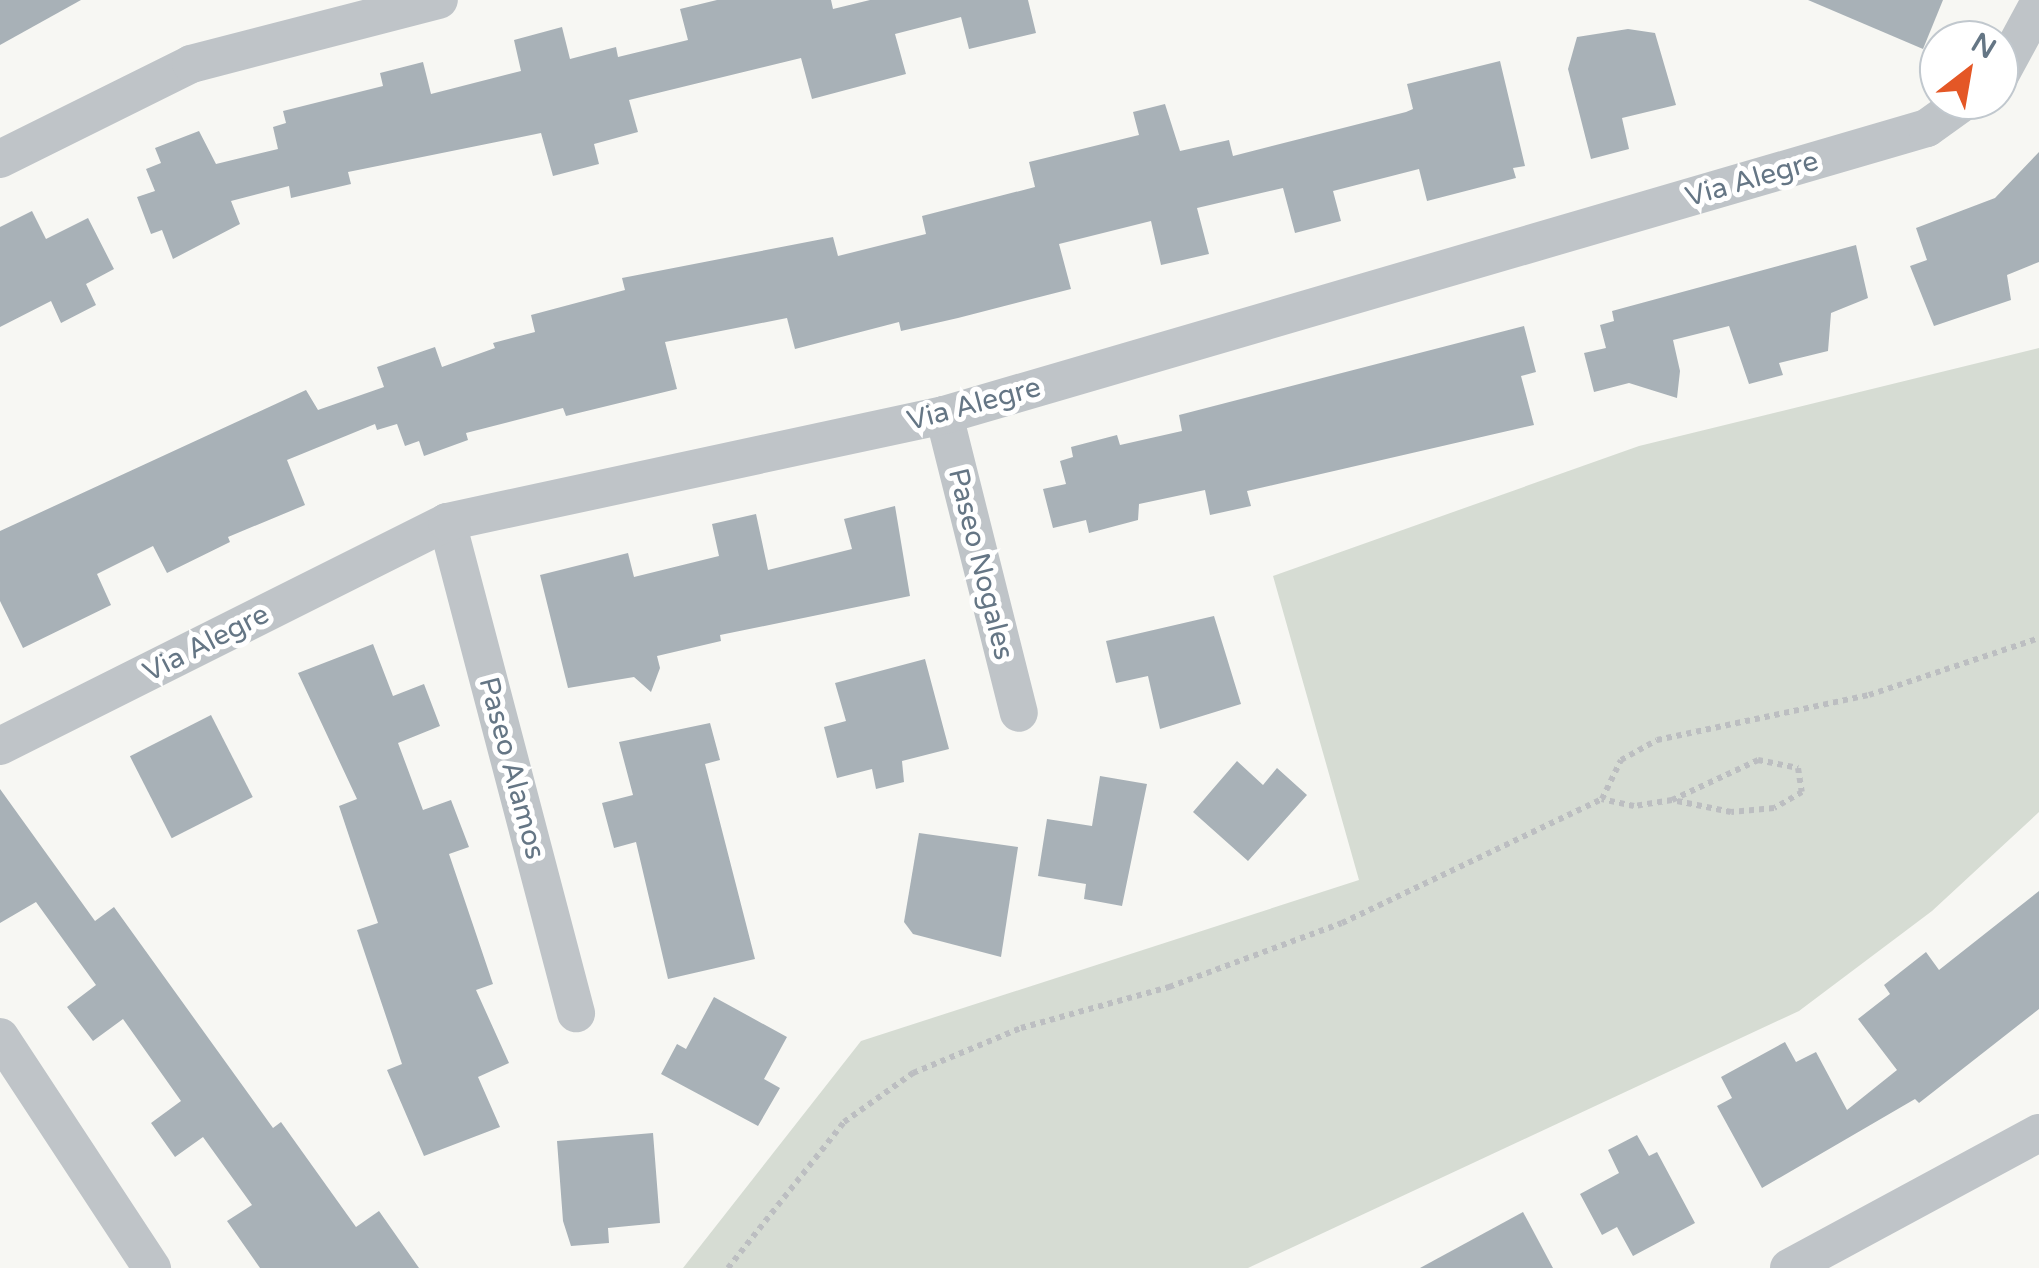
<!DOCTYPE html>
<html>
<head>
<meta charset="utf-8">
<style>
  body { margin:0 }
  #map { position:relative; width:2039px; height:1268px; overflow:hidden; background:#f7f7f3; font-family:"Varela Round",sans-serif }
  div>[style] { position:absolute }
  [style*='--x'] { left:calc(var(--x)*1px); top:calc(var(--y)*1px); width:calc(var(--w)*1px); rotate:calc(var(--a)*1deg) }
  .green>* { inset:0; background:#d6dcd3 }
  .building>* { inset:0; background:#a8b1b7; transform-origin:0 0 }
  .path>* { height:6px; margin-top:-3px; transform-origin:0; background:repeating-linear-gradient(90deg,#bcbec1 0 5px,transparent 0 10px) }
  .minor>* { height:38px; margin:-19px; padding:0 19px; transform-origin:19px; border-radius:19px; background:#bfc4c8 }
  span { translate:-50% -50%; white-space:nowrap; text-align:center; line-height:1.15; -webkit-text-stroke:10px #fff; paint-order:stroke }
  .street-label { font-size:28px; color:#657685 }
  .north { position:absolute; left:1919px; top:20px; width:100px; height:100px; box-sizing:border-box; background:#fff; border:2px solid #c1c8ce; border-radius:50%; rotate:31deg; font-size:28px; font-weight:700; line-height:40px; text-align:center; color:#657685 }
  .north::after { content:''; display:block; margin:auto; width:35px; height:45px; background:#e45726; clip-path:polygon(50% 0,100% 100%,50% 72%,0 100%) }
</style>
</head>
<body>
<div id="map">
  <div class="green">
    <div style="clip-path:polygon(2039px 348px,2039px 812px,1932px 911px,1799px 1011px,1248px 1268px,683px 1268px,861px 1041px,1359px 880px,1273px 576px,1639px 446px)"></div>
  </div>
  <div class="building">
    <div style="clip-path:polygon(0 0,81px 0,0 45px)"></div>
    <div style="clip-path:polygon(717px 0,831px 0,833px 9px,870px 0,1028px 0,1036px 33px,969px 49px,961px 17px,895px 34px,906px 74px,812px 99px,801px 58px,629px 100px,638px 132px,594px 144px,599px 164px,553px 176px,541px 133px,348px 172px,351px 184px,291px 198px,289px 186px,231px 201px,240px 224px,173px 259px,162px 230px,151px 234px,137px 197px,155px 191px,146px 169px,161px 163px,155px 148px,199px 131px,216px 164px,278px 149px,273px 127px,286px 123px,283px 111px,383px 86px,380px 73px,423px 62px,431px 94px,521px 71px,514px 40px,562px 27px,570px 59px,616px 47px,618px 57px,688px 40px,680px 9px)"></div>
    <div style="clip-path:polygon(1808px 0,1943px 0,1923px 49px)"></div>
    <div style="clip-path:polygon(1628px 29px,1655px 33px,1676px 105px,1622px 118px,1629px 149px,1591px 159px,1568px 69px,1577px 37px)"></div>
    <div style="clip-path:polygon(1500px 61px,1525px 166px,1513px 168px,1516px 178px,1427px 201px,1419px 169px,1333px 191px,1341px 221px,1295px 233px,1283px 188px,1197px 208px,1209px 254px,1161px 265px,1151px 221px,1059px 244px,1071px 289px,958px 318px,901px 331px,899px 322px,795px 349px,787px 318px,665px 342px,677px 389px,566px 416px,563px 408px,466px 433px,468px 440px,424px 456px,419px 441px,405px 446px,397px 424px,377px 430px,375px 424px,287px 460px,305px 505px,228px 537px,230px 542px,167px 573px,153px 546px,97px 574px,111px 605px,23px 648px,0 601px,0 531px,306px 390px,318px 410px,384px 387px,377px 367px,435px 347px,442px 367px,495px 348px,493px 343px,535px 332px,531px 315px,625px 290px,622px 278px,833px 237px,838px 256px,926px 234px,922px 216px,1035px 187px,1029px 162px,1139px 135px,1133px 112px,1165px 104px,1180px 151px,1229px 140px,1233px 156px,1406px 112px,1413px 109px,1407px 84px)"></div>
    <div style="clip-path:polygon(2039px 152px,2039px 262px,2007px 275px,2011px 300px,1934px 326px,1910px 266px,1927px 260px,1916px 228px,1995px 198px)"></div>
    <div style="clip-path:polygon(32px 211px,46px 239px,88px 218px,114px 269px,86px 284px,96px 305px,61px 323px,51px 301px,0 327px,0 227px)"></div>
    <div style="clip-path:polygon(1856px 245px,1868px 298px,1831px 313px,1828px 351px,1779px 363px,1783px 375px,1749px 384px,1729px 326px,1673px 340px,1680px 371px,1677px 398px,1629px 383px,1594px 392px,1584px 353px,1606px 348px,1600px 325px,1614px 321px,1612px 311px)"></div>
    <div style="clip-path:polygon(1524px 326px,1536px 372px,1521px 376px,1534px 425px,1247px 491px,1251px 506px,1210px 515px,1205px 490px,1139px 504px,1138px 520px,1089px 533px,1086px 520px,1053px 528px,1043px 489px,1066px 484px,1060px 461px,1073px 457px,1071px 447px,1117px 435px,1120px 445px,1182px 431px,1179px 415px)"></div>
    <div style="clip-path:polygon(895px 506px,910px 596px,720px 635px,721px 641px,657px 656px,660px 668px,651px 692px,634px 677px,568px 688px,540px 575px,628px 553px,634px 577px,719px 556px,712px 524px,756px 514px,768px 570px,852px 549px,844px 519px)"></div>
    <div style="clip-path:polygon(1214px 616px,1241px 704px,1160px 729px,1148px 676px,1116px 683px,1106px 641px)"></div>
    <div style="clip-path:polygon(373px 644px,393px 696px,424px 684px,440px 726px,398px 743px,423px 810px,451px 800px,469px 847px,449px 854px,493px 984px,476px 990px,509px 1063px,478px 1077px,500px 1127px,424px 1156px,387px 1070px,402px 1064px,357px 930px,378px 923px,339px 806px,357px 799px,298px 673px)"></div>
    <div style="clip-path:polygon(925px 659px,949px 749px,902px 761px,904px 782px,876px 789px,872px 769px,837px 778px,824px 727px,846px 721px,835px 683px)"></div>
    <div style="left:211px;top:715px;width:92px;height:91px;rotate:63deg"></div>
    <div style="clip-path:polygon(710px 723px,720px 760px,705px 764px,755px 959px,668px 979px,636px 842px,614px 848px,602px 803px,633px 795px,619px 742px)"></div>
    <div style="clip-path:polygon(1237px 761px,1263px 785px,1277px 768px,1307px 795px,1248px 861px,1193px 812px)"></div>
    <div style="clip-path:polygon(1100px 776px,1147px 784px,1122px 906px,1084px 899px,1086px 884px,1038px 876px,1047px 819px,1092px 826px)"></div>
    <div style="clip-path:polygon(0 789px,95px 921px,114px 907px,273px 1128px,281px 1122px,356px 1227px,379px 1211px,419px 1268px,260px 1268px,227px 1221px,252px 1205px,203px 1137px,175px 1157px,151px 1123px,181px 1101px,123px 1019px,93px 1041px,67px 1007px,96px 985px,36px 902px,0 923px)"></div>
    <div style="clip-path:polygon(919px 833px,1018px 847px,1001px 957px,913px 934px,904px 922px)"></div>
    <div style="clip-path:polygon(2039px 891px,2039px 1009px,1919px 1103px,1915px 1099px,1762px 1188px,1717px 1106px,1732px 1098px,1721px 1077px,1785px 1042px,1796px 1062px,1816px 1052px,1847px 1110px,1897px 1070px,1858px 1019px,1890px 994px,1884px 985px,1926px 952px,1939px 970px)"></div>
    <div style="clip-path:polygon(714px 997px,787px 1037px,764px 1079px,780px 1088px,758px 1126px,661px 1074px,677px 1044px,686px 1049px)"></div>
    <div style="clip-path:polygon(653px 1133px,660px 1223px,608px 1228px,609px 1243px,571px 1246px,563px 1221px,557px 1141px)"></div>
    <div style="clip-path:polygon(1637px 1135px,1649px 1156px,1657px 1152px,1695px 1223px,1633px 1256px,1617px 1227px,1602px 1235px,1580px 1194px,1619px 1173px,1608px 1150px)"></div>
    <div style="clip-path:polygon(1523px 1212px,1553px 1268px,1420px 1268px)"></div>
  </div>
  <div class="path">
    <div style="--x:1758;--y:760;--w:41;--a:11.3"></div>
    <div style="--x:1798;--y:768;--w:24;--a:81"></div>
    <div style="--x:1802;--y:792;--w:32;--a:150"></div>
    <div style="--x:1774;--y:808;--w:43;--a:174.7"></div>
    <div style="--x:1731;--y:812;--w:60;--a:-168.5"></div>
    <div style="--x:1672;--y:800;--w:95;--a:-24.9"></div>
    <div style="--x:1672;--y:800;--w:38;--a:171"></div>
    <div style="--x:1634;--y:806;--w:33;--a:-168"></div>
    <div style="--x:1602;--y:799;--w:43;--a:-64"></div>
    <div style="--x:1621;--y:760;--w:41;--a:-29.1"></div>
    <div style="--x:1657;--y:740;--w:217;--a:-12"></div>
    <div style="--x:1869;--y:695;--w:179;--a:-18.5"></div>
    <div style="--x:728;--y:1268;--w:186;--a:-51.5"></div>
    <div style="--x:844;--y:1122;--w:85;--a:-35.4"></div>
    <div style="--x:913;--y:1073;--w:117;--a:-22.6"></div>
    <div style="--x:1021;--y:1028;--w:154;--a:-15.5"></div>
    <div style="--x:1169;--y:987;--w:184;--a:-20.3"></div>
    <div style="--x:1342;--y:923;--w:288;--a:-25.5"></div>
  </div>
  <div class="minor">
    <div style="--x:1999;--y:77;--w:84;--a:-61.6"></div>
    <div style="--x:0;--y:159;--w:213;--a:-26.4"></div>
    <div style="--x:191;--y:64;--w:256;--a:-14.5"></div>
    <div style="--x:944;--y:415;--w:307;--a:75.9"></div>
    <div style="--x:447;--y:522;--w:508;--a:75.28"></div>
    <div style="--x:0;--y:746;--w:500;--a:-26.6"></div>
    <div style="--x:447;--y:522;--w:508;--a:-12.15"></div>
    <div style="--x:944;--y:415;--w:1024;--a:-16.28"></div>
    <div style="--x:1927;--y:128;--w:48;--a:-35.7"></div>
    <div style="--x:0;--y:1037;--w:277;--a:56.7"></div>
    <div style="--x:1789;--y:1268;--w:284;--a:-28.4"></div>
  </div>
  <div class="street-label">
    <span style="left:1752px;top:179px;rotate:-16deg">Via Alegre</span>
    <span style="left:974px;top:404px;rotate:-15deg">Via Alegre</span>
    <span style="left:981px;top:564px;rotate:76deg">Paseo Nogales</span>
    <span style="left:206px;top:643px;rotate:-27deg">Via Alegre</span>
    <span style="left:512px;top:768px;rotate:75deg">Paseo Alamos</span>
  </div>
  <div class="north">N</div>
</div>
</body>
</html>
